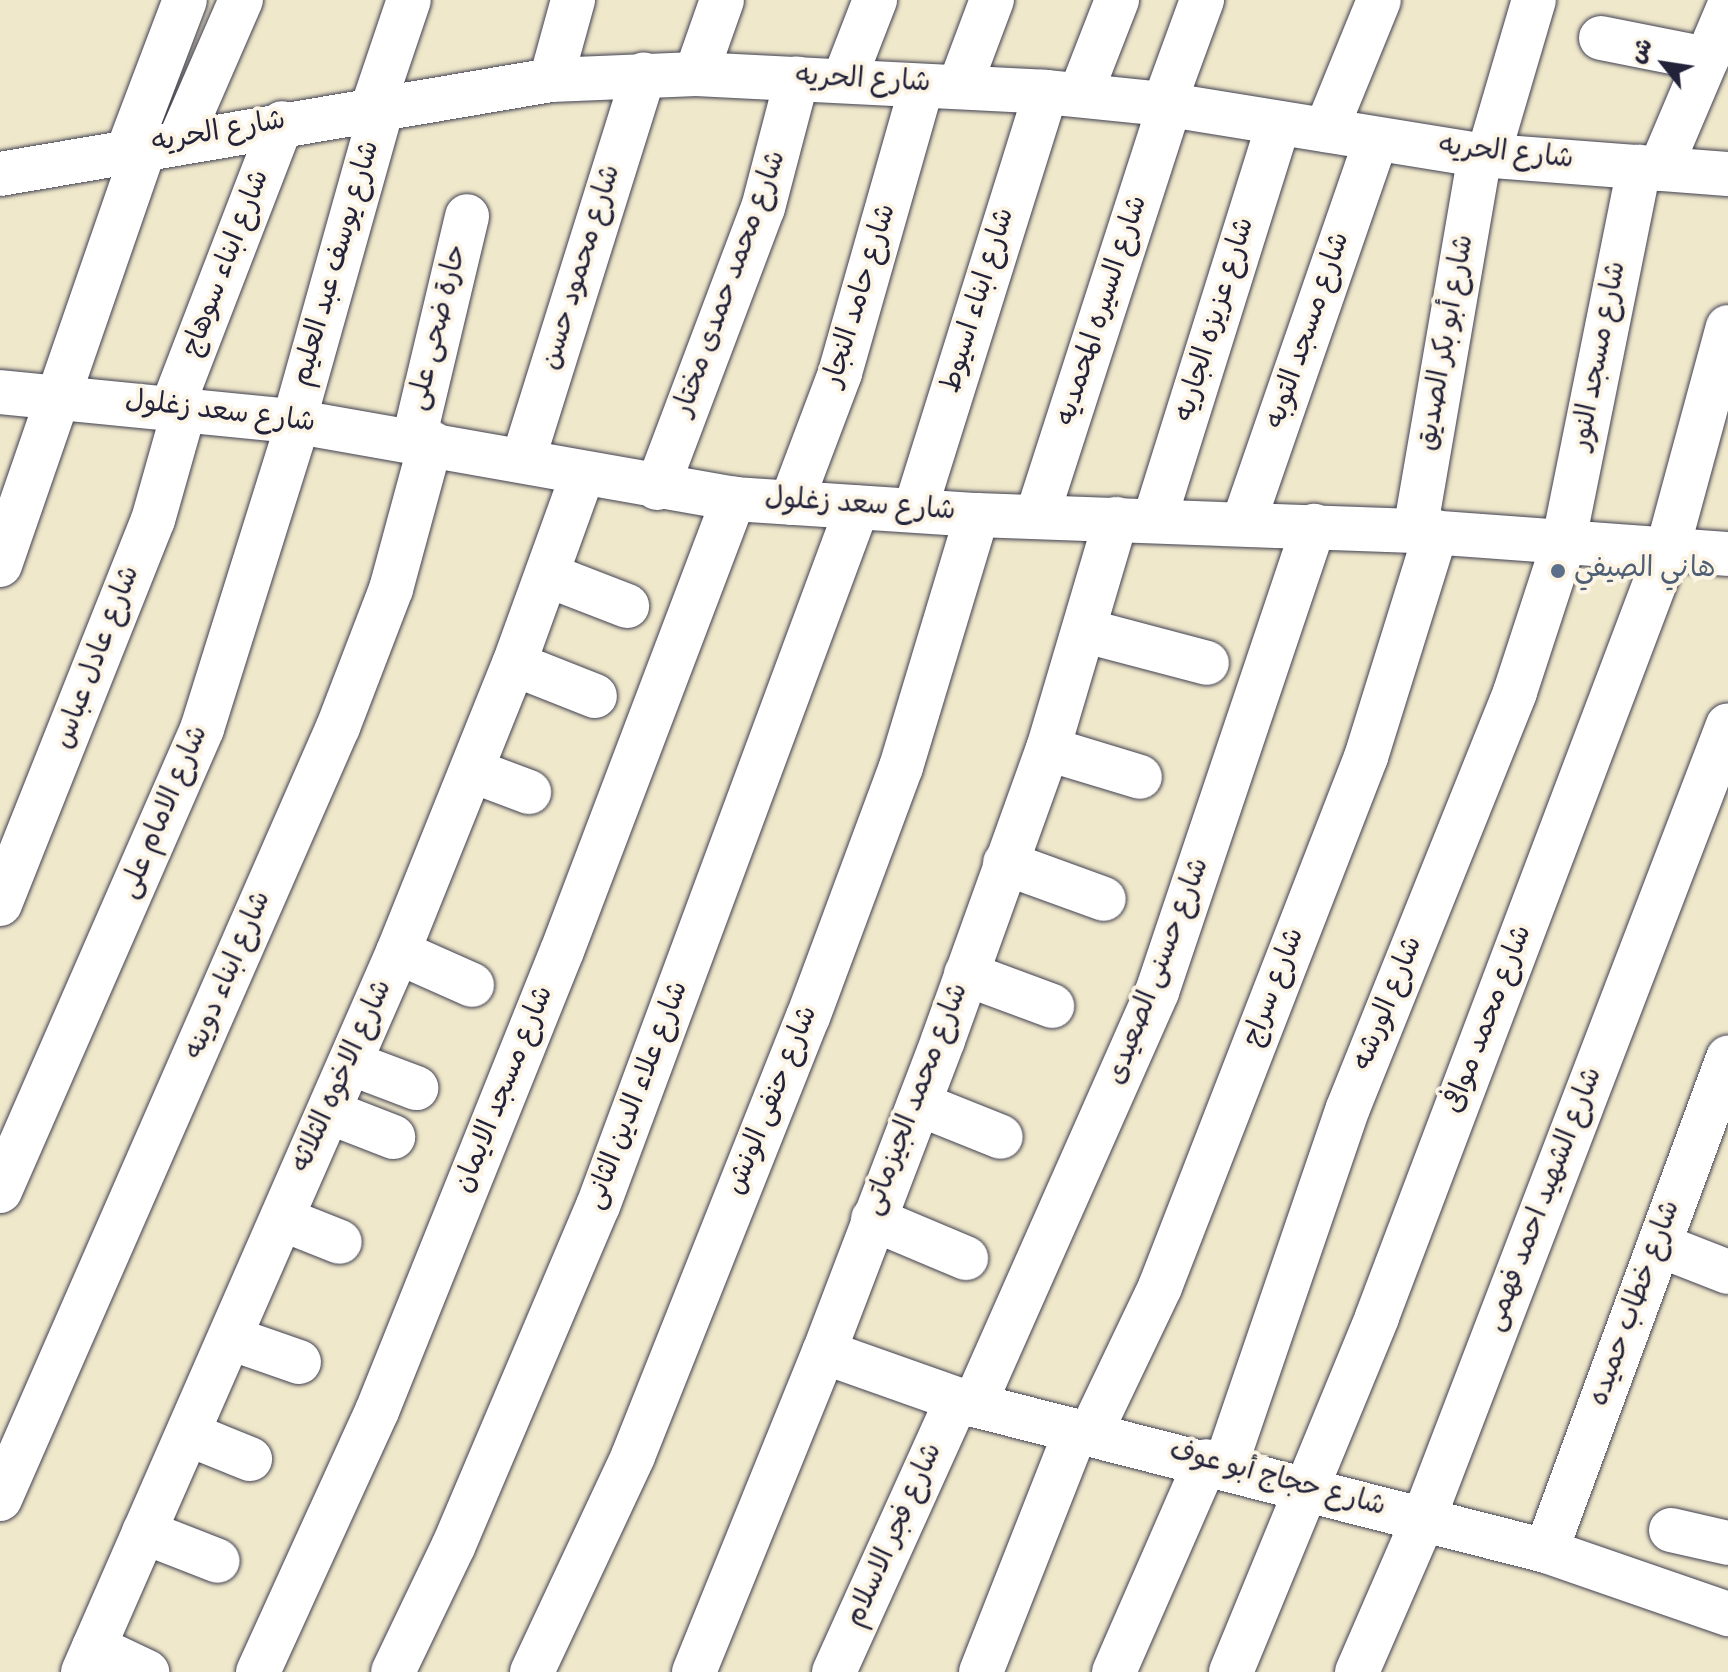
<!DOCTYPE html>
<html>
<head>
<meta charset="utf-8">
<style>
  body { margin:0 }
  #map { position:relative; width:1728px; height:1672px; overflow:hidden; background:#f0e8cb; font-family:Dekko,"Playpen Sans Arabic",sans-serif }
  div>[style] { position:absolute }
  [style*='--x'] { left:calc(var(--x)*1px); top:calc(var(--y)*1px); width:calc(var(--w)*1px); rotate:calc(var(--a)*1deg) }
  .roads { filter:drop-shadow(0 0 2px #414051) drop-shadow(0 0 2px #414051) }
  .street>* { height:44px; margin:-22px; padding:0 22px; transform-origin:22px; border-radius:22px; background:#fff }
  .secondary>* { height:44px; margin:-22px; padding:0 22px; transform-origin:22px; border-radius:22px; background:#fff }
  .dots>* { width:22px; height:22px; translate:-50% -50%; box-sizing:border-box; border:4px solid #fcf5e5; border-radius:50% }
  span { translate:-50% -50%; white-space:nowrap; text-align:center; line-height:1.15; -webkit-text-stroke:8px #fcf5e5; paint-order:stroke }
  .street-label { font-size:28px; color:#22223b }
  .service-label { font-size:28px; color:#4e5e75 }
  .left { translate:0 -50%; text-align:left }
  .north { position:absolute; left:1624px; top:24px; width:80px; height:80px; -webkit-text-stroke:6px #fcf5e5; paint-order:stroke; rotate:300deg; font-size:22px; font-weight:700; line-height:32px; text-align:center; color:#22223b }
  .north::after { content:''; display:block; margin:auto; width:28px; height:36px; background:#22223b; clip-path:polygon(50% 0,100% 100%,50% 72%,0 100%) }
</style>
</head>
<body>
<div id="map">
  <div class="roads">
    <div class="street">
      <div style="--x:1601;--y:38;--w:108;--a:11.2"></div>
      <div style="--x:696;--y:74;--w:78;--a:-70.6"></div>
      <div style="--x:551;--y:80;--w:83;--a:-74.6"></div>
      <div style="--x:844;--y:80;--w:86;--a:-68.8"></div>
      <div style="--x:960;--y:85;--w:91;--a:-69.4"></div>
      <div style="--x:1080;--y:95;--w:102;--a:-68.7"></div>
      <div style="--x:1164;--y:104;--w:111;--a:-69.9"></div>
      <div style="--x:372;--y:109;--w:115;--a:-71.3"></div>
      <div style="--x:1326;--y:130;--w:140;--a:-67.8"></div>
      <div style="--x:180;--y:140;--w:153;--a:-66.5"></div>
      <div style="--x:128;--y:150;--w:160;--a:-69.2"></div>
      <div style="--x:1488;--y:156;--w:163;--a:-73.6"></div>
      <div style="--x:1660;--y:169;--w:174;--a:-67"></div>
      <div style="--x:0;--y:392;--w:300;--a:5.7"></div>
      <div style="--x:298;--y:422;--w:443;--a:10"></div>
      <div style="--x:734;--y:499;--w:244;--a:3.8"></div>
      <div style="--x:977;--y:515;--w:438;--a:2.1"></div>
      <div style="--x:1415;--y:531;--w:314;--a:4.2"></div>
      <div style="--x:173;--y:405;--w:302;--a:-68.9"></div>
      <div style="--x:294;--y:421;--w:326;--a:-74.3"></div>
      <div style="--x:414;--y:439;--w:229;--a:-76.6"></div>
      <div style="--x:523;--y:460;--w:404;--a:-72.6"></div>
      <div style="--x:657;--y:488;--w:299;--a:-69.3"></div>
      <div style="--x:763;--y:208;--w:134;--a:-75.3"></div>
      <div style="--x:791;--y:503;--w:139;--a:-69.3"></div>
      <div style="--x:840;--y:373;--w:298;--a:-74.1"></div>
      <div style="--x:915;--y:510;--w:438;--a:-72.6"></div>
      <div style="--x:1037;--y:516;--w:432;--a:-72.1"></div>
      <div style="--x:1155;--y:518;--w:414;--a:-72.6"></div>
      <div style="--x:1243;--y:524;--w:407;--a:-70.9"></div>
      <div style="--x:1415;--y:531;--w:382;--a:-80.2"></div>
      <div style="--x:0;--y:565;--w:442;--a:-70.9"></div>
      <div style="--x:547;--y:575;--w:86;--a:21.2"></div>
      <div style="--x:1086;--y:631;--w:125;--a:14.8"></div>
      <div style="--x:514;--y:664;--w:87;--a:21.6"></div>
      <div style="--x:1048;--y:749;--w:96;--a:16.9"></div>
      <div style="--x:473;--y:771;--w:60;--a:20.6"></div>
      <div style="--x:1005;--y:863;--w:105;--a:20"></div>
      <div style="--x:0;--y:904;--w:413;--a:-68.3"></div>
      <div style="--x:153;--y:520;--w:117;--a:-74.2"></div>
      <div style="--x:398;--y:952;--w:81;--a:24"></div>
      <div style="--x:966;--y:974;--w:92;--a:20.4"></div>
      <div style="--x:350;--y:1063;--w:71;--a:20.7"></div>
      <div style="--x:919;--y:1104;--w:88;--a:21.9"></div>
      <div style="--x:329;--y:1112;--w:69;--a:21.3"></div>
      <div style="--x:0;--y:1191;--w:504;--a:-66.38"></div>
      <div style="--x:202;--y:729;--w:322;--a:-72.6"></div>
      <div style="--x:282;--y:1219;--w:62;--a:21.6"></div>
      <div style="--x:873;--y:1219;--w:101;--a:22.8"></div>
      <div style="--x:1659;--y:1245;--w:74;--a:21.4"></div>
      <div style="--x:230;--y:1338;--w:73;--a:19.2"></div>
      <div style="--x:824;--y:1352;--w:159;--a:19.5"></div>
      <div style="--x:974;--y:1405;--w:590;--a:14.32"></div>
      <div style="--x:1546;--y:1551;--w:193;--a:19.1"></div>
      <div style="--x:974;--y:1405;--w:452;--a:-66.1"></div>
      <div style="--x:1157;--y:992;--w:492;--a:-71.4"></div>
      <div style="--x:188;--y:1434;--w:67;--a:22"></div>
      <div style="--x:1090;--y:1434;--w:163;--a:-64.5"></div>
      <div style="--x:1160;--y:1287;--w:569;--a:-68.76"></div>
      <div style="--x:1366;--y:757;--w:236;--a:-72.7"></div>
      <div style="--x:1225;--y:1467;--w:379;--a:-71.1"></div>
      <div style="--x:1348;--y:1108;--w:448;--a:-68.1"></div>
      <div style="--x:1515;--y:692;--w:155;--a:-71.9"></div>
      <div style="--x:1563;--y:545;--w:386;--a:-78.6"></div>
      <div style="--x:0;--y:1499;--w:843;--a:-66.36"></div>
      <div style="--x:338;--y:727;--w:148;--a:-69"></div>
      <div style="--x:391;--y:589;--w:152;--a:-74.8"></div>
      <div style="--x:1671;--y:1530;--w:58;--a:12.8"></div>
      <div style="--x:144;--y:1532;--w:79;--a:21.4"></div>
      <div style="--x:1546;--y:1551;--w:526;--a:-69.74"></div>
      <div style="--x:94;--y:1647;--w:59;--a:25.3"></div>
      <div style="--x:83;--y:1672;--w:786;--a:-66.37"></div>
      <div style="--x:398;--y:952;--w:310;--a:-68.1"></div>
      <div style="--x:514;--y:664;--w:203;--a:-70.1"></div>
      <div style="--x:258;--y:1672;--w:287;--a:-65.5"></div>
      <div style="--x:377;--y:1411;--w:496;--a:-68.1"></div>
      <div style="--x:562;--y:951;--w:484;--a:-69.2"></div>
      <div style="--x:393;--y:1672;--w:139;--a:-64.4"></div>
      <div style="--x:453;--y:1547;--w:371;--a:-67"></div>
      <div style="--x:598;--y:1206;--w:745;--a:-69.64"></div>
      <div style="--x:532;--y:1672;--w:238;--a:-64.9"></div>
      <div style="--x:633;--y:1456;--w:473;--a:-68.3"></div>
      <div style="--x:808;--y:1017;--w:267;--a:-69.6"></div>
      <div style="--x:901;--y:767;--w:263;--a:-73.2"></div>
      <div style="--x:694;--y:1672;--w:345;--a:-67.9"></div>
      <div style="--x:824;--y:1352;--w:334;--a:-69.1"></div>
      <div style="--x:943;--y:1040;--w:309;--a:-70.2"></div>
      <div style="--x:1048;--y:749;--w:240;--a:-73.5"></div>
      <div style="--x:834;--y:1672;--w:299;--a:-65.7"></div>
      <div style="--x:981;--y:1672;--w:259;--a:-68.5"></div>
      <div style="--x:1114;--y:1672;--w:230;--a:-66.4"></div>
      <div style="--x:1231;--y:1672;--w:384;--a:-67.6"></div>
      <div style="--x:1377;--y:1317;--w:819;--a:-69.26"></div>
      <div style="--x:1667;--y:551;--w:232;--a:-74.8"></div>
      <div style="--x:1357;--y:1672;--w:166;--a:-66.5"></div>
      <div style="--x:1423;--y:1520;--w:851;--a:-69.01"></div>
    </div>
    <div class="secondary">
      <div style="--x:0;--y:174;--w:559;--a:-9.68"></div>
      <div style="--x:551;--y:80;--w:145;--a:-2.4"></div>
      <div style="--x:696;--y:74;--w:350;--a:2.9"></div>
      <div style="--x:1046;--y:92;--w:119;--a:5.8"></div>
      <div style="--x:1164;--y:104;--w:320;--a:9.2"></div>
      <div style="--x:1480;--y:155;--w:249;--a:4.4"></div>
    </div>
  </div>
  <div class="dots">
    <div style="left:1558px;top:571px;background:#5c6f8a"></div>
  </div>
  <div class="street-label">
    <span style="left:863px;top:82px;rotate:3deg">شارع الحريه</span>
    <span style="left:219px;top:134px;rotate:-10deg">شارع الحريه</span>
    <span style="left:1506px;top:155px;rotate:6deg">شارع الحريه</span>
    <span style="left:228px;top:264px;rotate:-69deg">شارع ابناء سوهاج</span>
    <span style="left:338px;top:264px;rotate:-74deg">شارع يوسف عبد العليم</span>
    <span style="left:583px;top:268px;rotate:-73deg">شارع محمود حسن</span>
    <span style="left:732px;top:284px;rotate:-70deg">شارع محمد حمدى مختار</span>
    <span style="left:862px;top:296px;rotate:-73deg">شارع حامد النجار</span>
    <span style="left:980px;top:301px;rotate:-73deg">شارع ابناء اسيوط</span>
    <span style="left:1104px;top:311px;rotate:-72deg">شارع السيره المحمديه</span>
    <span style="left:1217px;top:320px;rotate:-73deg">شارع عزيزه الجاريه</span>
    <span style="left:440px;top:328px;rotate:-76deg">حارة ضحى على</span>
    <span style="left:1310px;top:331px;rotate:-71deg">شارع مسجد التوبه</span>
    <span style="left:1448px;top:343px;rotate:-80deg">شارع أبو بكر الصديق</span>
    <span style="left:1601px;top:356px;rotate:-79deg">شارع مسجد النور</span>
    <span style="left:220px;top:414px;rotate:7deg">شارع سعد زغلول</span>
    <span style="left:860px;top:507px;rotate:4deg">شارع سعد زغلول</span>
    <span style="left:99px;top:658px;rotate:-69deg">شارع عادل عباس</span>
    <span style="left:166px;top:813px;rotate:-67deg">شارع الامام على</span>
    <span style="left:1160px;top:972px;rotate:-69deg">شارع حسنى الصعيدى</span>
    <span style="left:230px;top:976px;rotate:-67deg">شارع ابناء دوينه</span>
    <span style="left:1276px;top:988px;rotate:-69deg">شارع سراج</span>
    <span style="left:1390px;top:1004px;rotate:-68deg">شارع الورشه</span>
    <span style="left:1490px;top:1020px;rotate:-69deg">شارع محمد موافى</span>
    <span style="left:344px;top:1077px;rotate:-66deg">شارع الاخوه الثلاثه</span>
    <span style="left:506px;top:1090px;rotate:-68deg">شارع مسجد الايمان</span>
    <span style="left:639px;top:1096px;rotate:-69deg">شارع علاء الدين الثانى</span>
    <span style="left:918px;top:1100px;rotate:-69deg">شارع محمد الجيزماتى</span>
    <span style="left:774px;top:1101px;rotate:-68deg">شارع حنفى الونش</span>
    <span style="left:1546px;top:1200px;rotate:-69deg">شارع الشهيد احمد فهمى</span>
    <span style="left:1637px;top:1304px;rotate:-70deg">شارع خطاب حميده</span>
    <span style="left:1277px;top:1481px;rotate:15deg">شارع حجاج أبو عوف</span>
    <span style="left:896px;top:1536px;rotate:-66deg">شارع فجر الاسلام</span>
  </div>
  <div class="service-label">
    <span class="left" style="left:1574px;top:571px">هاني الصيفي</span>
  </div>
  <div class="north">ش</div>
</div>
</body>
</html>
